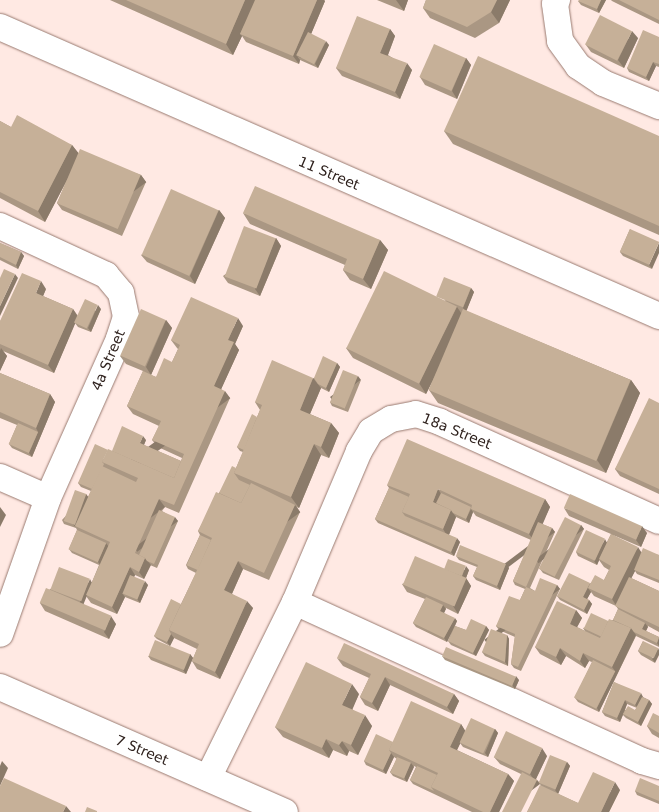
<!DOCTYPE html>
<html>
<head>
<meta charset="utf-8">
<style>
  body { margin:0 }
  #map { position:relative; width:659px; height:812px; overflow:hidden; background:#ffe9e3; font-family:"DejaVu Sans",sans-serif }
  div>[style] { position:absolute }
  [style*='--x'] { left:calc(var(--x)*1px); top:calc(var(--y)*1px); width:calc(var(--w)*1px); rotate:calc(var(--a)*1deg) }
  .roads { filter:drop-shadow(0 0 1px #997a70) drop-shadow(0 0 1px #997a70) }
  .minor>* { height:26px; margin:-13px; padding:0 13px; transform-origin:13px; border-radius:13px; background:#fff }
  .wall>* { inset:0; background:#aa9783 }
  .shaded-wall>* { inset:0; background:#8b7b6a; transform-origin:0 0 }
  .building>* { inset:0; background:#c6b098; transform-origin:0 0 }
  span { translate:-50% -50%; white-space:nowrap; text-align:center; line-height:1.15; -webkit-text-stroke:4.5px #fff; paint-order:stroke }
  .street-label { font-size:14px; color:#2f221e }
</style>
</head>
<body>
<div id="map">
  <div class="roads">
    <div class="minor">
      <div style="--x:557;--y:0;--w:4;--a:117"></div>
      <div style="--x:555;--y:4;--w:37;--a:82"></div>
      <div style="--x:560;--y:41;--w:31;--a:54"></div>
      <div style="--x:578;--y:66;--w:30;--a:34"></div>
      <div style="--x:603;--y:83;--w:61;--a:22.3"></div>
      <div style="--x:0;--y:27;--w:720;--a:23.68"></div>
      <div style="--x:0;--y:226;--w:117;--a:24.8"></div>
      <div style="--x:106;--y:275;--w:23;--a:50"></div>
      <div style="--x:121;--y:293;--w:25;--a:78"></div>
      <div style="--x:126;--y:317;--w:23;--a:108"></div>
      <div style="--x:119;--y:339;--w:174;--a:114.1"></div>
      <div style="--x:48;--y:498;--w:144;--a:109.4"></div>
      <div style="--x:0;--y:477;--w:52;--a:23.6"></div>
      <div style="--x:295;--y:602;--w:382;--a:24.6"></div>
      <div style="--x:642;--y:761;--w:18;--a:16"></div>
      <div style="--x:0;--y:687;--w:311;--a:23.7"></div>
      <div style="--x:208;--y:778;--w:196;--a:-63.7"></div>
      <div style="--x:295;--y:602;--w:164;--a:-67"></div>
      <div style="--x:359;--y:451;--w:23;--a:-59"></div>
      <div style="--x:371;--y:431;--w:23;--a:-31"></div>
      <div style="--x:391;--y:419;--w:25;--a:-11"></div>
      <div style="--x:416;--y:414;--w:25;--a:18"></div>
      <div style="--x:440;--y:422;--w:240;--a:24.3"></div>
    </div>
  </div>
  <div class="wall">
    <div style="clip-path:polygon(110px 0,324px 0,325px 1px,311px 34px,329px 45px,318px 68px,300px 60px,299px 64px,246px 42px,242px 36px,233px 55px)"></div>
    <div style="clip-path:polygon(377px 0,408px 0,404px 11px)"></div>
    <div style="clip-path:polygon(426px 0,510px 0,499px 23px,475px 38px,430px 18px,423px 8px)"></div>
    <div style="clip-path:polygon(606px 0,599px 13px,581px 5px,578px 1px)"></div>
    <div style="clip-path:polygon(611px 0,659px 0,659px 24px,612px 1px)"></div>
    <div style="clip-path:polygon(390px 29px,395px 36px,388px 55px,412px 70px,400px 99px,342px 76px,336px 68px)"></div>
    <div style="clip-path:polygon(659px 37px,659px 67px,656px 66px,649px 81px,629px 72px,627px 68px)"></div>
    <div style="clip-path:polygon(638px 38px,624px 68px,591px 52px,586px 45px)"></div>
    <div style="clip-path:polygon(466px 58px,471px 65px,457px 99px,425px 85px,420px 77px)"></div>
    <div style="clip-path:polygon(0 121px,11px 127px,72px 145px,78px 153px,141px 175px,146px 182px,122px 236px,62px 210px,57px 203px,67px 180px,45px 222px,0 198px)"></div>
    <div style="clip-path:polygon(444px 131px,659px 136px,659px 235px,453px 144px)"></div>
    <div style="clip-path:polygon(219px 210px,225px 218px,195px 284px,147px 262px,141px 255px)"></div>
    <div style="clip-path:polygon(243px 213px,380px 240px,388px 250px,371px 289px,350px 280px,343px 270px,345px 265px,250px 224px)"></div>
    <div style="clip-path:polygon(630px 229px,652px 269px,623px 256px,620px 252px)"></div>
    <div style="clip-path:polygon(276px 238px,281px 246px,260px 296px,228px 283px,223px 276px)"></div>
    <div style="clip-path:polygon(0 243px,21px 252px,24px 256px,18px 269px,0 260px)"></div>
    <div style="clip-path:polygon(471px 288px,474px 292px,466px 311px,631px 380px,640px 393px,606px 473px,438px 403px,429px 390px,433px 380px,426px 394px,353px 358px,346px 348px)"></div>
    <div style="clip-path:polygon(46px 289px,43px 296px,73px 309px,78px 316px,101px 309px,91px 332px,78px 327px,75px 323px,54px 373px,3px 351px,7px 356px,0 371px,0 321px)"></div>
    <div style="clip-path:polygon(166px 320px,172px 328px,151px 375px,156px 377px,172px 362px,178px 349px,177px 348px,171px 340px,243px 326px,235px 344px,239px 350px,221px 389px,230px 398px,179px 513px,165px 507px,162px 511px,178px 521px,157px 568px,150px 565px,144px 579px,135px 575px,134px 577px,148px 585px,140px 603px,125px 597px,117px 614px,91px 603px,86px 596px,83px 604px,116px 624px,109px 639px,45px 611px,40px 603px,50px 589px,92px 582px,99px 565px,72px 553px,69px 549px,77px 530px,76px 528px,64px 524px,62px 520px,86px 494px,88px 497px,91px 491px,81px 487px,78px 483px,112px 451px,146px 440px,144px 445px,181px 461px,182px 458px,158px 447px,152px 440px,159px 426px,133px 414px,127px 406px,143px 371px,126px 364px,120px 356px)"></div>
    <div style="clip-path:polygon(337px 363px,340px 367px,329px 392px,321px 388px,310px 414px,331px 423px,339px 433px,329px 458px,321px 455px,299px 508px,297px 507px,300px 512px,269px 580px,243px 569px,232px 594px,253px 608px,220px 679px,197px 669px,192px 661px,197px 649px,174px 638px,170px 646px,157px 639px,154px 636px,181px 604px,196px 573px,188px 569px,186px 565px,200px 535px,198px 531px,219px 493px,236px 468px,243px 452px,240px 451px,237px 447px,257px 417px,260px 410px,255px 402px,314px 378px)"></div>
    <div style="clip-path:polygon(0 373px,50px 394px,55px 402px,32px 457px,12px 448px,9px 444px,17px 425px,0 418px)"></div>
    <div style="clip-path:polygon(361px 380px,348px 412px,332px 406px,330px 402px)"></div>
    <div style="clip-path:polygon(659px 403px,659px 494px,620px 476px,615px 469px)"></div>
    <div style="clip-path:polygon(387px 485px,545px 499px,550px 507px,542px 524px,552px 528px,555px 532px,530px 588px,535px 591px,557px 585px,560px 589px,521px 671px,514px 668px,511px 664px,515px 637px,499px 630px,496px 626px,520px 600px,525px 589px,515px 585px,513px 581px,531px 540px,476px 516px,473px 512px,469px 523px,456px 517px,449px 535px,460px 542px,454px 556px,378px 523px,375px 519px,389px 488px)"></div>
    <div style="clip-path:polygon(564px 508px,647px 533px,641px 547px,613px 535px,641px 552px,659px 555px,659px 583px,637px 574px,635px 571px,631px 578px,659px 591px,659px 632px,648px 626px,646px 631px,659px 637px,659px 647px,636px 636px,599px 712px,578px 702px,575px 698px,592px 662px,589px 661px,585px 668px,566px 656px,561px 665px,540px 654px,535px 647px,576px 610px,582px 618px,577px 627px,585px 631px,583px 628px,608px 621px,613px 620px,618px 609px,616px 606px,594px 596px,591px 592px,587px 599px,589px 600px,592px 604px,587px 614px,560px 600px,557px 596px,591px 583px,604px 580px,609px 570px,604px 567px,599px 560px,597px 565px,578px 556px,576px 552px,607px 542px,611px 534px,569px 516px)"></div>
    <div style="clip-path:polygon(581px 525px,584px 529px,559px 580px,543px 573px,540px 569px)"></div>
    <div style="clip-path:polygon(456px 556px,506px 564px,509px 568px,500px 590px,476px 580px,473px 576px,477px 567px,459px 560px)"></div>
    <div style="clip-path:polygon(444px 569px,469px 570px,466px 578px,471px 586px,458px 614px,446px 608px,444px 613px,457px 621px,455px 626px,466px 630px,486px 626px,489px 630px,476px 656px,451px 645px,448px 641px,452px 631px,447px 642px,416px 627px,413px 623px,425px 599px,407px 592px,402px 584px)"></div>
    <div style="clip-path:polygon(507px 635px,509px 639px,508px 666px,485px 656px,482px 652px)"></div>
    <div style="clip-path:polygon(643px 641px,655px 663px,641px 655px,638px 651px)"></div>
    <div style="clip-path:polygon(190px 654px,193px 658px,186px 674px,151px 660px,148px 656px)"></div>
    <div style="clip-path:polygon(442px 656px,519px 680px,515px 689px,445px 660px)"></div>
    <div style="clip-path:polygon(337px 658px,454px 694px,459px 701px,453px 714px,390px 685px,378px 711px,365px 705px,360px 697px,369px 678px,343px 666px)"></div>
    <div style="clip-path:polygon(evenodd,614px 682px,643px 697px,649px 700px,652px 704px,641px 726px,626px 718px,623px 715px,620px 722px,605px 716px,602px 712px,614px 682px,627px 704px,637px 708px,635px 710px,625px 710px,627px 704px)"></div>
    <div style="clip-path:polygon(359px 694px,352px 709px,372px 726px,358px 755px,349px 751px,347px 756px,333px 750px,329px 758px,283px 737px,275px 727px)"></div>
    <div style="clip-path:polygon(659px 716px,659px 738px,652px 734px,647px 726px)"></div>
    <div style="clip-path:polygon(461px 724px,465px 731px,495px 729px,498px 733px,488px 757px,463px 747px,460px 743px,457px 750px,508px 774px,514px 781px,499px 812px,472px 812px,413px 784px,410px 780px,416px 767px,414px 766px,407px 782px,393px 776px,390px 772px,397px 759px,394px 757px,386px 774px,366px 765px,364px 761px,393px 742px)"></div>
    <div style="clip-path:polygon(547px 756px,536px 779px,539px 782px,567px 762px,570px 766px,558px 794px,578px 803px,620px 790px,609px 812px,527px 812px,541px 786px,540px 784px,521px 774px,500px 764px,494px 757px)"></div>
    <div style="clip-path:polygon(659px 786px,659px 804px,637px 795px,635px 791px)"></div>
  </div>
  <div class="shaded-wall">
    <div style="clip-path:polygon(245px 0,257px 0,240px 34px,242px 36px,233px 55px,226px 44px)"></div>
    <div style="clip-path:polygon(317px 0,324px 0,325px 1px,301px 58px,297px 56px,300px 60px,299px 64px,293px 56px)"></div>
    <div style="clip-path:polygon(396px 0,408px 0,404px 11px)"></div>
    <div style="clip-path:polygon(497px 0,510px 0,499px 23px,491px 12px)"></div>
    <div style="clip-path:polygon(601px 0,606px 0,599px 13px,597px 9px)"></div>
    <div style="clip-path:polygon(390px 29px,395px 36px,386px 60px,380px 53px)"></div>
    <div style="clip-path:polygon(632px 31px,638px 38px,624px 68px,618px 60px)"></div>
    <div style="clip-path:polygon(326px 41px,329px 45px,318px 68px,315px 64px)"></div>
    <div style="clip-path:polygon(466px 58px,471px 65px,457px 99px,452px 91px)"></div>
    <div style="clip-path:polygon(653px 62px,656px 66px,649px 81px,646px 77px)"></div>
    <div style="clip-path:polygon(407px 63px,412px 70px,400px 99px,395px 92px)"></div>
    <div style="clip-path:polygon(72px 145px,80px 155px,45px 222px,38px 211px)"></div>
    <div style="left:141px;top:175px;width:9px;height:59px;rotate:54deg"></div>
    <div style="clip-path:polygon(219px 210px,225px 218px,195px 284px,190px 276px)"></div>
    <div style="clip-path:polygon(276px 238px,281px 246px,260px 296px,255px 289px)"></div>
    <div style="clip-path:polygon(380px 240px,388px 250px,371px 289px,363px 279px)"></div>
    <div style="clip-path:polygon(659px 243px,659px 253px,652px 269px,649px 265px)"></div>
    <div style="clip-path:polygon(21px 252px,24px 256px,18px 269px,16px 265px)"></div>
    <div style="clip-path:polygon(15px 274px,18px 278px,0 316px,0 306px)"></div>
    <div style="clip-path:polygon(41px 281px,46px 289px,41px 301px,36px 293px)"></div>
    <div style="clip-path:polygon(471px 288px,474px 292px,466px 312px,463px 308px)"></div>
    <div style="clip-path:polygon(98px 305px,101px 309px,91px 332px,88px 328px)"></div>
    <div style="clip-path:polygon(457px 307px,464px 317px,426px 394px,419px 383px)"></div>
    <div style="clip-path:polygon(73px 309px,78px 317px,54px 373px,48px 365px)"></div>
    <div style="clip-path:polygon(238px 318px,243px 326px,235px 344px,239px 350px,219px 394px,214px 386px,228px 340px)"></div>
    <div style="clip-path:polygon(166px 320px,172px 328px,151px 375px,146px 367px)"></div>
    <div style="clip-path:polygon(1px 348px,7px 356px,0 371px,0 351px)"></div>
    <div style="clip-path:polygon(337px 363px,340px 367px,329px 392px,326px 388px)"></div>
    <div style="left:358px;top:376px;width:5px;height:35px;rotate:53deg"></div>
    <div style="clip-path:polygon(313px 378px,321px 388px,307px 421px,300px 410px)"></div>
    <div style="clip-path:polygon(631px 380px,640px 393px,606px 473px,597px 460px)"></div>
    <div style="left:225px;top:391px;width:9px;height:125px;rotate:54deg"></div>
    <div style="clip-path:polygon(50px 394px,55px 402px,32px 457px,29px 453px,38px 432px,36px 428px)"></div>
    <div style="clip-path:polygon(331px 423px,339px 433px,329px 458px,321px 447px)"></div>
    <div style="clip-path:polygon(143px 436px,146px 440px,143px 447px,140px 443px)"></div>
    <div style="clip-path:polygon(314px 444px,321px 455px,299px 508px,291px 497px)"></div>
    <div style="clip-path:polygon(438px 489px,443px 497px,435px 505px,433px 502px)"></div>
    <div style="clip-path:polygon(86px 494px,89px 498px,75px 526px,76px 528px,73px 524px)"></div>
    <div style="left:159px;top:499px;width:10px;height:59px;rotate:53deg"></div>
    <div style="clip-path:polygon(545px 499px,550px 507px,535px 542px,529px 534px)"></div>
    <div style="left:295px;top:505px;width:9px;height:75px;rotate:54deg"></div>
    <div style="clip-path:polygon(0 507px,6px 515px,0 527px)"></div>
    <div style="clip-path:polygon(471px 509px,473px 512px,469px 523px,466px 519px)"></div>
    <div style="clip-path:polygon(451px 510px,456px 517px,448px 537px,443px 529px)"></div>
    <div style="left:175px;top:517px;width:5px;height:51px;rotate:53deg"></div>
    <div style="left:581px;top:525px;width:5px;height:57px;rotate:53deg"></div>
    <div style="clip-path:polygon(642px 526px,647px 533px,641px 547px,636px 540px)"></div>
    <div style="left:552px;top:528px;width:5px;height:64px;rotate:53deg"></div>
    <div style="clip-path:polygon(457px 538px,460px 542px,454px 556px,451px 552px)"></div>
    <div style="clip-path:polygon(605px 539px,607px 543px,597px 565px,594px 561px)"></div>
    <div style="clip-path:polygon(106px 543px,109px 547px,101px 566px,98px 562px)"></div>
    <div style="clip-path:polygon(638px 547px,643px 555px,617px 607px,612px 599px)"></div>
    <div style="clip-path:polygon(145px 558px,151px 565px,144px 579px,139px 572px)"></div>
    <div style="clip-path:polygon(238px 561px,243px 569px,230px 598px,224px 590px)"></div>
    <div style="clip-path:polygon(506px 564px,509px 568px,500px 590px,497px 586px)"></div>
    <div style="clip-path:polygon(466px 566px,469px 570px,466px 578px,471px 586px,458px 614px,453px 606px,461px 579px)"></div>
    <div style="clip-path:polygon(130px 567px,135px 575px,126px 594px,122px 593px,125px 597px,117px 614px,112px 607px)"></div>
    <div style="clip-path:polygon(90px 579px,92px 583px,82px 608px,79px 604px)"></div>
    <div style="clip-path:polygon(145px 581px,148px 585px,140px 603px,137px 599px)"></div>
    <div style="clip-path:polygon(590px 583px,588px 588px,591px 592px,586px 601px,583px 597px)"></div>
    <div style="left:557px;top:585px;width:5px;height:91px;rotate:53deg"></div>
    <div style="clip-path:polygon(589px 600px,592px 604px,587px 614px,584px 610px)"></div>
    <div style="clip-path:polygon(247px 601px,253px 608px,220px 679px,215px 672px)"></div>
    <div style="clip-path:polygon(443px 605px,446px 609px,443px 615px,440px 611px)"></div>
    <div style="clip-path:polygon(576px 610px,582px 618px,575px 631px,570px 624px)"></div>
    <div style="clip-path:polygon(111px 616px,116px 624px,109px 639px,104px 632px)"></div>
    <div style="clip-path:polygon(455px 618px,457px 621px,447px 642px,444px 638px)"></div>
    <div style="clip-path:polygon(645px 623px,648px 627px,645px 633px,642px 629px)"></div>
    <div style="clip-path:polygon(486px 626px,489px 630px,476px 656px,473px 653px)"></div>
    <div style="clip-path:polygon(631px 628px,636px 635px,599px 712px,597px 708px,615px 671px,612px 667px)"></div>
    <div style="clip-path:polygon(171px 634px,174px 638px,170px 646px,167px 642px)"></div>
    <div style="clip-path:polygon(507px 635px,509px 639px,508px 666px,505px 662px)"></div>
    <div style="clip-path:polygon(659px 638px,659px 646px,657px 643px)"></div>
    <div style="clip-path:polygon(560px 648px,566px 656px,561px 665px,556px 657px)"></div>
    <div style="clip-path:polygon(658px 648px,659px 650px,659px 655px,655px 663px,652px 659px)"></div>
    <div style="clip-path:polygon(583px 653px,589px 661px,585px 668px,580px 661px)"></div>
    <div style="clip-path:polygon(190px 654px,193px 658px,186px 674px,183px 670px)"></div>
    <div style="clip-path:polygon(516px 676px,519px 680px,515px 689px,512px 685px)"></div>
    <div style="clip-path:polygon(385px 677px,390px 685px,378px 711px,372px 703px)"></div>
    <div style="clip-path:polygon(352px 684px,359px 694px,350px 715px,342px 705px)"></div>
    <div style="clip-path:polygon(641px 693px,643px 697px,638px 708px,635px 705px)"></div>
    <div style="clip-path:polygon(454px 694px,459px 701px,453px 714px,447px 707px)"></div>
    <div style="clip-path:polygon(625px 700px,627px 704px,620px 722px,617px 718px)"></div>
    <div style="clip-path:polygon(649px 700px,652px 704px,641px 726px,638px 722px)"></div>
    <div style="clip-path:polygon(365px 715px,372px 726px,358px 755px,351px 745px)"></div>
    <div style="clip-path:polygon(461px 724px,466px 732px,455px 754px,450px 747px)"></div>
    <div style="clip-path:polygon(495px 729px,498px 733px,488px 757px,485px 753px)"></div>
    <div style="clip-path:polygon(326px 739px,333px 750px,329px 758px,322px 748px)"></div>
    <div style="clip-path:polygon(342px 741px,349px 751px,347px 756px,339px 745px)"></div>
    <div style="clip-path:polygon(542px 748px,547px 756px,535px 781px,530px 774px)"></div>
    <div style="clip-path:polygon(391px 753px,394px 757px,386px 774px,383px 770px)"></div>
    <div style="clip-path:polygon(2px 761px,8px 768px,0 786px,0 766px)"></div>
    <div style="clip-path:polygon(567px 762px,570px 766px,558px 794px,555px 790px)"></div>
    <div style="clip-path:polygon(411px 763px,414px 767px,407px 782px,404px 778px)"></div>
    <div style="clip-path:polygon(508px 774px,514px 781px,499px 812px,490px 812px)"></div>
    <div style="left:537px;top:780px;width:5px;height:36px;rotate:53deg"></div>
    <div style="clip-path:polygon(615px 782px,620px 790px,609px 812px,601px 812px)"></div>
    <div style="clip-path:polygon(66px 806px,71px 812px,63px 812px)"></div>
  </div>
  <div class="building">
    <div style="clip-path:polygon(126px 0,245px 0,226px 44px)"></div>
    <div style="clip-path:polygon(255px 0,317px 0,293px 56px,240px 34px)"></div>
    <div style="clip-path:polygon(426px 0,497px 0,491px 12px,467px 27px,423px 8px)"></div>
    <div style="clip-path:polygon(579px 0,601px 0,597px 9px,578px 1px)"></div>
    <div style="clip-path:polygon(619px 0,659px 0,659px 20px)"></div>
    <div style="left:600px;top:15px;width:36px;height:33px;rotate:27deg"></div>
    <div style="clip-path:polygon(357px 16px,390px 29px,380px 53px,407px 63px,395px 92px,336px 68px)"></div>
    <div style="clip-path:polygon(643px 30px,659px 37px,659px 64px,653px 62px,646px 77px,627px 68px)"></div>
    <div style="left:308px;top:32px;width:20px;height:26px;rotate:27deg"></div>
    <div style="left:434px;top:44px;width:35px;height:36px;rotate:24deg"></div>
    <div style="clip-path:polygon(478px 56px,659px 136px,659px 226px,444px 131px)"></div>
    <div style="clip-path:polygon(17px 115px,72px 145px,38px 211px,0 192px,0 121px,11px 127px)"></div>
    <div style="left:80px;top:149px;width:66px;height:59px;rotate:23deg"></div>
    <div style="clip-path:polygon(255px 186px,380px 240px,363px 279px,343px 270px,347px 259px,243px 213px)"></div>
    <div style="left:171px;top:189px;width:52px;height:72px;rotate:24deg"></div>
    <div style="left:244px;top:226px;width:34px;height:54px;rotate:21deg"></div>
    <div style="left:630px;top:229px;width:32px;height:25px;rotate:24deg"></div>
    <div style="clip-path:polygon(0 243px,21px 252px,16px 265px,0 257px)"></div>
    <div style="clip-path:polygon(4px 269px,15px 274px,0 306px,0 278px)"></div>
    <div style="left:384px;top:271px;width:81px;height:86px;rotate:26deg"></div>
    <div style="clip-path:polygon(22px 273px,41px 281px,36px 293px,73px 309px,48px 365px,0 344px,0 321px)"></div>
    <div style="left:444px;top:277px;width:29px;height:21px;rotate:22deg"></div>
    <div style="clip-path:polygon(191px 297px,238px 318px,228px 340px,234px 342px,214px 386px,225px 391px,174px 505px,159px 499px,135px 553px,145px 558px,139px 572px,130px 567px,112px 607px,86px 595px,110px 542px,75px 526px,102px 466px,136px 482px,138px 478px,102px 462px,108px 449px,174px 478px,184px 454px,152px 440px,161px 421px,127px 406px,143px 371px,156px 377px,164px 358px,172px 362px,180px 345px,171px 340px)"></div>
    <div style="left:85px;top:299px;width:14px;height:26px;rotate:25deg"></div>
    <div style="left:141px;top:309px;width:27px;height:51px;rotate:24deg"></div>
    <div style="left:463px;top:309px;width:182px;height:88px;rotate:23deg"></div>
    <div style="clip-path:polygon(323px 356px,337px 363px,326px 388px,318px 384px,314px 378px)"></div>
    <div style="clip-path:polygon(272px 360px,313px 378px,300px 410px,331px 423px,321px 447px,314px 444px,291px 497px,234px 473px,262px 405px,255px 402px)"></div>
    <div style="left:343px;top:370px;width:16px;height:35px;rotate:22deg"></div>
    <div style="clip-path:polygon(0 373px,50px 394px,36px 428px,0 412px)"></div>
    <div style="clip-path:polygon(649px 398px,659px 403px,659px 489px,615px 469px)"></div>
    <div style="clip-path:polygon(252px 414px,257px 417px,244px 450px,237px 447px)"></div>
    <div style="left:18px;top:423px;width:22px;height:23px;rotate:24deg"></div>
    <div style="clip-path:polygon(122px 426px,143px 436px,140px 443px,181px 461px,174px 478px,112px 451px)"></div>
    <div style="clip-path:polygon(407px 439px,545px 499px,529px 534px,471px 509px,472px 505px,438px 489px,433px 502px,451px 510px,443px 529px,402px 512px,410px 494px,387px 485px)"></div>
    <div style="clip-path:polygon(95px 444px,108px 450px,102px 462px,104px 464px,92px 489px,78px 483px)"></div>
    <div style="clip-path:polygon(232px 466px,236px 468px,234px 473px,239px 480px,250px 485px,241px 503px,219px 493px)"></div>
    <div style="clip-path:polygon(251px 483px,295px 505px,264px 573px,238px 561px,224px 590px,247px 601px,215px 672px,192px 661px,199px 644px,169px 630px,212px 538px,198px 531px,216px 492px,241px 503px)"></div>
    <div style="clip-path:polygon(389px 488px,409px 497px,402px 512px,405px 516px,457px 538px,451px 552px,375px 519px)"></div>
    <div style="left:75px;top:490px;width:12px;height:33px;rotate:20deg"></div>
    <div style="clip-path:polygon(441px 493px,471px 507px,466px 519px,453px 513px,451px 510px,436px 503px)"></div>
    <div style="left:570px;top:494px;width:79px;height:15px;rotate:24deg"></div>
    <div style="clip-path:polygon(159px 510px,175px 517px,154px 564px,147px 561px,145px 558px,139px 555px)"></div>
    <div style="left:565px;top:517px;width:18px;height:58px;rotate:27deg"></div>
    <div style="clip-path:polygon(538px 522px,552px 528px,526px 587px,535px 591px,540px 578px,557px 585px,518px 667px,511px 664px,515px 634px,496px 626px,509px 596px,520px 600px,526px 587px,513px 581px)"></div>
    <div style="left:77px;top:530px;width:32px;height:21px;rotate:24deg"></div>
    <div style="left:586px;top:530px;width:21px;height:24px;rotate:25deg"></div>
    <div style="clip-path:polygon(611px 534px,638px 547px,612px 599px,588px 588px,595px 575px,604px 580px,611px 566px,599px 559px)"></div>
    <div style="left:200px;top:535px;width:12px;height:33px;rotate:24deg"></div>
    <div style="clip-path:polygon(460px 545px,506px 564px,497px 586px,473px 576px,478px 565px,456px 556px)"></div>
    <div style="clip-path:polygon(643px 548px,659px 555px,659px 580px,634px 570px)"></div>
    <div style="left:415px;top:556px;width:56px;height:31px;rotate:23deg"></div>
    <div style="left:448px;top:559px;width:19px;height:11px;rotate:21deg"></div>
    <div style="left:59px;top:567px;width:33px;height:24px;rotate:21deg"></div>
    <div style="clip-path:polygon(569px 573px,590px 583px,583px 597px,589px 600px,584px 610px,557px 596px)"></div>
    <div style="left:130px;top:575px;width:16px;height:20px;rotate:22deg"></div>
    <div style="clip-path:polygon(629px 577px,659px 591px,659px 627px,615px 606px)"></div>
    <div style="left:46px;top:588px;width:71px;height:16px;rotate:23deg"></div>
    <div style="clip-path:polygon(426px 597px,443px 605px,440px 611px,455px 618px,444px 638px,413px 623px)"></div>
    <div style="clip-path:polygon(171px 599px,181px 604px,169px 630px,171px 634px,167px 642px,154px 636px)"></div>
    <div style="clip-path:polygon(557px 601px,576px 610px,570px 624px,600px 638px,609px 619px,631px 628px,612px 667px,583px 653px,580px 661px,560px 648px,556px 657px,535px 647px)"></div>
    <div style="clip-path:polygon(618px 609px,645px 623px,642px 629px,659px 637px,657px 643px,634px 632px,631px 628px,613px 620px)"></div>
    <div style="left:591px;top:613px;width:19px;height:17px;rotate:25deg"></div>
    <div style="clip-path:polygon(471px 619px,486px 626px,473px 653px,448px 641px,455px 626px,466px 630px)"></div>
    <div style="clip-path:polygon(491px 629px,507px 635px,505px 662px,482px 652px)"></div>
    <div style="left:155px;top:640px;width:38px;height:17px;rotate:22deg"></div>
    <div style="left:643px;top:641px;width:17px;height:11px;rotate:25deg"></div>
    <div style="clip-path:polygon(344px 643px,454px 694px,447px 707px,385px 677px,372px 703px,360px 697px,371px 674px,337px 658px)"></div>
    <div style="left:446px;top:647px;width:76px;height:10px;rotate:23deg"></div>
    <div style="left:593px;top:660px;width:25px;height:42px;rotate:27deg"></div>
    <div style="clip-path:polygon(306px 662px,352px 684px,342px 705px,365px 715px,351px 745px,342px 741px,339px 745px,326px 739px,322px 748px,275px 727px)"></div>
    <div style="clip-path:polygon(614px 682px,641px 693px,635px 705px,625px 700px,617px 718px,602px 712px)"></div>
    <div style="clip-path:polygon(642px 697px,649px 700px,638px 722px,623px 714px,628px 706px,635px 710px)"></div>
    <div style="clip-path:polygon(411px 701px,461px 724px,450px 747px,508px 774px,490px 812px,483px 812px,431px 787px,438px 773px,389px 750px)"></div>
    <div style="clip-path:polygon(653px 713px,659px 716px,659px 733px,647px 726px)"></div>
    <div style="left:471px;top:718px;width:26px;height:27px;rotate:25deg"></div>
    <div style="left:506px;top:731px;width:40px;height:29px;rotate:25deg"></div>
    <div style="clip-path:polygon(376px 734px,393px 742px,389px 750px,391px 753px,383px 770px,364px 761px)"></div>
    <div style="left:550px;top:755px;width:18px;height:30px;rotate:22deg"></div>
    <div style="left:397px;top:757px;width:15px;height:17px;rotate:23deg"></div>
    <div style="clip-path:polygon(417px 766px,437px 775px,431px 787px,434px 791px,410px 780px)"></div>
    <div style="clip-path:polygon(522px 772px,537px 780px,521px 812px,502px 812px)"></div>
    <div style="clip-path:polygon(593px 772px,615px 782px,601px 812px,527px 812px,540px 785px,578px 803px)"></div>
    <div style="clip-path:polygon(4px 778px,66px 806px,63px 812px,0 812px,0 786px)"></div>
    <div style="clip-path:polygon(640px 778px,659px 786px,659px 801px,635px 791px)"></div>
    <div style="clip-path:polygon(87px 807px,97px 811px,97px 812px,85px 812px)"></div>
  </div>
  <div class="street-label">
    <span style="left:329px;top:173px;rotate:23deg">11 Street</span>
    <span style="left:108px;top:360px;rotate:-67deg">4a Street</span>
    <span style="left:457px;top:431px;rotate:22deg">18a Street</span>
    <span style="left:142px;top:750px;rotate:23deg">7 Street</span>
  </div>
</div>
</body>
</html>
